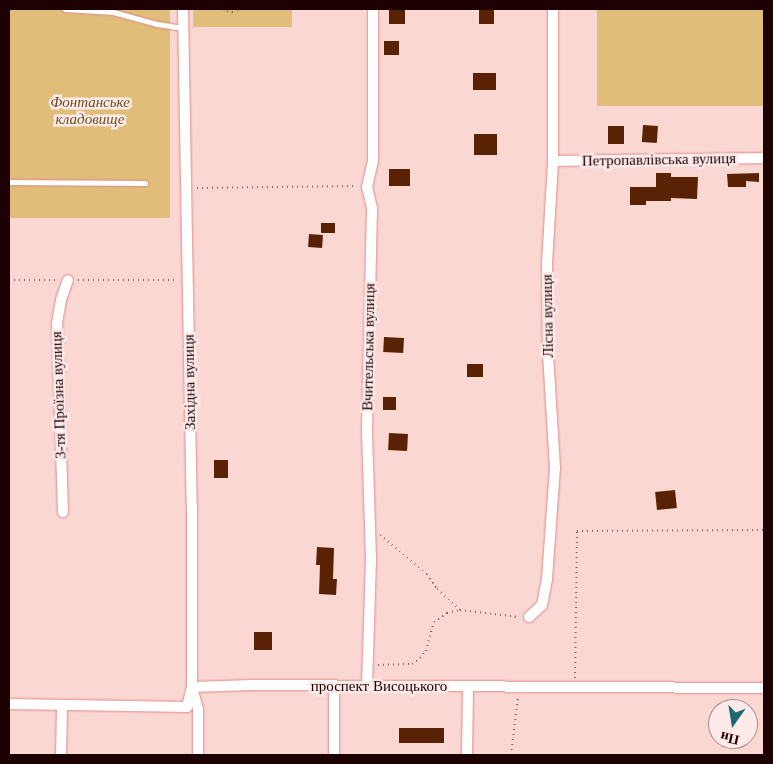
<!DOCTYPE html>
<html>
<head>
<meta charset="utf-8">
<style>
  body { margin:0 }
  #map { position:relative; width:773px; height:764px; overflow:hidden; background:#fbd7d4; font-family:"Times New Roman",serif }
  div>[style] { position:absolute }
  [style*='--x'] { left:calc(var(--x)*1px); top:calc(var(--y)*1px); width:calc(var(--w)*1px); rotate:calc(var(--a)*1deg) }
  .green>* { inset:0; background:#e0be7a; transform-origin:0 0 }
  .building>* { inset:0; background:#592205; transform-origin:0 0 }
  .path>* { height:2px; margin-top:-1px; transform-origin:0; background:repeating-linear-gradient(90deg,#826362 0 1px,transparent 0 5px) }
  .roads { filter:drop-shadow(0 0 1px #df8c87) drop-shadow(0 0 1px #df8c87) }
  .lane>* { height:5px; margin:-2.5px; padding:0 2.5px; transform-origin:2.5px; border-radius:2.5px; background:#fff }
  .street>* { height:10px; margin:-5px; padding:0 5px; transform-origin:5px; border-radius:5px; background:#fff }
  span { translate:-50% -50%; white-space:nowrap; text-align:center; line-height:1.15; -webkit-text-stroke:5px #fce9e8; paint-order:stroke }
  .park-label { font-size:15px; color:#675120; font-style:italic }
  .street-label { font-size:15px; color:#1d0203 }
  .frame { position:absolute; inset:0; border:10px solid #1d0203; pointer-events:none }
  .north { position:absolute; left:708px; top:699px; width:50px; height:50px; box-sizing:border-box; background:#fce9e8; border:1px solid #a38d8c; border-radius:50%; rotate:193deg; font-size:14px; font-weight:700; line-height:20px; text-align:center; color:#1d0203 }
  .north::after { content:''; display:block; margin:auto; width:18px; height:22px; background:#1d6970; clip-path:polygon(50% 0,100% 100%,50% 72%,0 100%) }
</style>
</head>
<body>
<div id="map">
  <div class="green">
    <div style="left:9px;top:9px;width:161px;height:209px"></div>
    <div style="left:193px;top:9px;width:99px;height:18px"></div>
    <div style="left:597px;top:9px;width:167px;height:97px"></div>
  </div>
  <div class="building">
    <div style="left:389px;top:9px;width:16px;height:15px"></div>
    <div style="left:479px;top:9px;width:15px;height:15px"></div>
    <div style="left:399px;top:41px;width:14px;height:15px;rotate:90deg"></div>
    <div style="left:496px;top:73px;width:17px;height:23px;rotate:90deg"></div>
    <div style="left:643px;top:125px;width:15px;height:17px;rotate:4deg"></div>
    <div style="left:608px;top:126px;width:16px;height:18px"></div>
    <div style="left:474px;top:134px;width:23px;height:21px"></div>
    <div style="left:389px;top:169px;width:21px;height:17px"></div>
    <div style="clip-path:polygon(656px 173px,671px 173px,671px 177px,698px 177px,697px 199px,671px 198px,671px 201px,646px 201px,646px 205px,630px 205px,630px 187px,656px 187px)"></div>
    <div style="clip-path:polygon(759px 173px,759px 182px,746px 181px,746px 187px,728px 187px,727px 174px)"></div>
    <div style="left:321px;top:223px;width:14px;height:10px"></div>
    <div style="left:309px;top:234px;width:14px;height:13px;rotate:4deg"></div>
    <div style="left:384px;top:337px;width:20px;height:15px;rotate:3deg"></div>
    <div style="left:467px;top:364px;width:16px;height:13px"></div>
    <div style="left:383px;top:397px;width:13px;height:13px"></div>
    <div style="left:389px;top:433px;width:19px;height:17px;rotate:3deg"></div>
    <div style="left:214px;top:460px;width:14px;height:18px"></div>
    <div style="left:675px;top:490px;width:18px;height:20px;rotate:84deg"></div>
    <div style="clip-path:polygon(317px 547px,334px 548px,333px 579px,337px 579px,336px 595px,319px 594px,320px 565px,316px 565px)"></div>
    <div style="left:254px;top:632px;width:18px;height:18px"></div>
    <div style="left:399px;top:728px;width:45px;height:15px"></div>
  </div>
  <div class="path">
    <div style="--x:222;--y:9;--w:10;--a:17"></div>
    <div style="--x:232;--y:12;--w:8;--a:-23"></div>
    <div style="--x:197;--y:188;--w:160;--a:-0.7"></div>
    <div style="--x:9;--y:280;--w:49;--a:0"></div>
    <div style="--x:78;--y:280;--w:100;--a:0"></div>
    <div style="--x:380;--y:535;--w:61;--a:39.7"></div>
    <div style="--x:427;--y:574;--w:18;--a:56"></div>
    <div style="--x:437;--y:589;--w:31;--a:42"></div>
    <div style="--x:460;--y:610;--w:59;--a:6.8"></div>
    <div style="--x:378;--y:665;--w:34;--a:-2"></div>
    <div style="--x:412;--y:664;--w:10;--a:-37"></div>
    <div style="--x:420;--y:658;--w:9;--a:-49"></div>
    <div style="--x:426;--y:651;--w:30;--a:-75"></div>
    <div style="--x:434;--y:622;--w:16;--a:-35"></div>
    <div style="--x:447;--y:613;--w:13;--a:-13"></div>
    <div style="--x:575;--y:678;--w:147;--a:-89.2"></div>
    <div style="--x:577;--y:531;--w:187;--a:-0.3"></div>
    <div style="--x:511;--y:755;--w:59;--a:-83.2"></div>
  </div>
  <div class="roads">
    <div class="lane">
      <div style="--x:65;--y:9;--w:48;--a:3.6"></div>
      <div style="--x:113;--y:12;--w:46;--a:15.3"></div>
      <div style="--x:157;--y:24;--w:26;--a:9"></div>
      <div style="--x:9;--y:182;--w:136;--a:0.4"></div>
    </div>
    <div class="street">
      <div style="--x:183;--y:9;--w:496;--a:89"></div>
      <div style="--x:192;--y:505;--w:182;--a:90"></div>
      <div style="--x:192;--y:687;--w:23;--a:75"></div>
      <div style="--x:198;--y:709;--w:46;--a:90"></div>
      <div style="--x:553;--y:161;--w:211;--a:-0.8"></div>
      <div style="--x:63;--y:512;--w:189;--a:-91.8"></div>
      <div style="--x:57;--y:323;--w:23;--a:-80"></div>
      <div style="--x:61;--y:300;--w:21;--a:-71"></div>
      <div style="--x:529;--y:617;--w:18;--a:-43"></div>
      <div style="--x:542;--y:605;--w:26;--a:-79"></div>
      <div style="--x:547;--y:579;--w:111;--a:-85.9"></div>
      <div style="--x:555;--y:468;--w:113;--a:-93.5"></div>
      <div style="--x:548;--y:355;--w:92;--a:-90.6"></div>
      <div style="--x:547;--y:263;--w:102;--a:-86.6"></div>
      <div style="--x:553;--y:161;--w:152;--a:-90"></div>
      <div style="--x:367;--y:687;--w:128;--a:-88.2"></div>
      <div style="--x:371;--y:559;--w:129;--a:-91.8"></div>
      <div style="--x:367;--y:430;--w:222;--a:-88.7"></div>
      <div style="--x:372;--y:208;--w:22;--a:-103"></div>
      <div style="--x:367;--y:187;--w:28;--a:-77"></div>
      <div style="--x:373;--y:160;--w:151;--a:-90"></div>
      <div style="--x:9;--y:704;--w:178;--a:1"></div>
      <div style="--x:187;--y:707;--w:21;--a:-76"></div>
      <div style="--x:192;--y:687;--w:60;--a:-1.9"></div>
      <div style="--x:252;--y:685;--w:512;--a:0.34"></div>
      <div style="--x:61;--y:755;--w:49;--a:-88.8"></div>
      <div style="--x:334;--y:755;--w:68;--a:-90"></div>
      <div style="--x:467;--y:755;--w:67;--a:-89.1"></div>
    </div>
  </div>
  <div class="park-label">
    <span style="left:90px;top:111px">Фонтанське<br>кладовище</span>
  </div>
  <div class="street-label">
    <span style="left:659px;top:160px;rotate:-1deg">Петропавлівська вулиця</span>
    <span style="left:548px;top:316px;rotate:-91deg">Лісна вулиця</span>
    <span style="left:369px;top:347px;rotate:-89deg">Вчительська вулиця</span>
    <span style="left:190px;top:382px;rotate:-91deg">Західна вулиця</span>
    <span style="left:59px;top:395px;rotate:-92deg">3-тя Проїзна вулиця</span>
    <span style="left:379px;top:687px">проспект Висоцького</span>
  </div>
  <div class="frame"></div>
  <div class="north">Пн</div>
</div>
</body>
</html>
